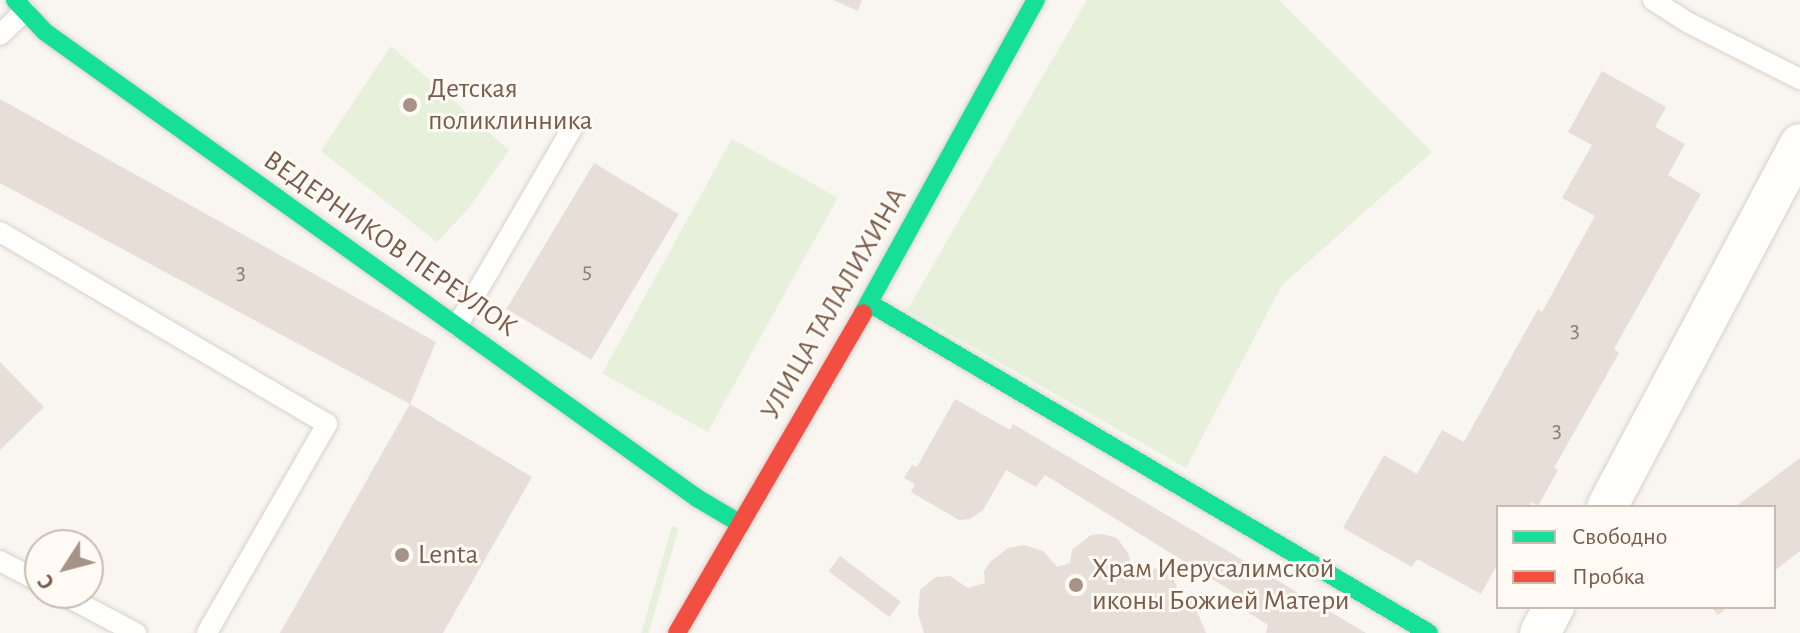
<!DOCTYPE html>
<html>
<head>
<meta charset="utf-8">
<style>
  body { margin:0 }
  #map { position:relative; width:1800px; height:633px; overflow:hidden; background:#f9f5f0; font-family:"Alegreya Sans",sans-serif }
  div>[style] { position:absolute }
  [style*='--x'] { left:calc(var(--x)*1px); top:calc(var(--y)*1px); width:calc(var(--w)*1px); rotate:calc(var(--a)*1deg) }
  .green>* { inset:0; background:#e7f0db; transform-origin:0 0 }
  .building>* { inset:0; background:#e6ded7; transform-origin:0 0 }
  .roads { filter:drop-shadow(0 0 2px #d7d1cb) drop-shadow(0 0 2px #d7d1cb) }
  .lane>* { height:20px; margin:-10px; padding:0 10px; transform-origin:10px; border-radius:10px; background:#fefefd }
  .street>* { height:40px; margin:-20px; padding:0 20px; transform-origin:20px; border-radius:20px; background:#fefefd }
  .fast>* { height:18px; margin:-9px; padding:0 9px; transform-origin:9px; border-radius:9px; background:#16e098 }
  .jam>* { height:18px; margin:-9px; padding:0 9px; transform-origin:9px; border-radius:9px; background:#f24e42 }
  .dots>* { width:22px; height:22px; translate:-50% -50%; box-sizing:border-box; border:4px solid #fffaf3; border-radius:50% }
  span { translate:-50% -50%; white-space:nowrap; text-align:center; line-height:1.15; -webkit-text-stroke:6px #fffaf3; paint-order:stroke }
  .number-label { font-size:24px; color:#977e72 }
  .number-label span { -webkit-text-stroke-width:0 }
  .poi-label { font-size:28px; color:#7a5c4d }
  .left { translate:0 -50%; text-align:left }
  .street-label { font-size:28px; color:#7a5c4d }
  .legend { position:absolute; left:1496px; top:505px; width:280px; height:104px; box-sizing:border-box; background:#fffaf3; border:2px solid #cabbb1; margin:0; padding:10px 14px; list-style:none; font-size:24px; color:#7a5c4d }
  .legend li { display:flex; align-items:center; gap:16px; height:40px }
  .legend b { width:40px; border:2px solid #cabbb1 }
  .north { position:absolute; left:24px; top:529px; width:80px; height:80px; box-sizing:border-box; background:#fffaf3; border:2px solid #cabbb1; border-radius:50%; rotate:234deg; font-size:22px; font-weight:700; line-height:32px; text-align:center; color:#7a5c4d }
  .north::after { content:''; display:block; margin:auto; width:28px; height:36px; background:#a69286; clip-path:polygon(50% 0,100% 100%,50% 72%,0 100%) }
</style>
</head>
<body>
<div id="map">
  <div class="green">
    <div style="clip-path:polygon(1087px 0,1279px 0,1432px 152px,1282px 285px,1186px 468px,907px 310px)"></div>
    <div style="clip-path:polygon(391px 46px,509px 150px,469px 208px,437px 242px,321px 151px)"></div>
    <div style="left:732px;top:139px;width:121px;height:268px;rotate:29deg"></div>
    <div style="left:672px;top:526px;width:7px;height:124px;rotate:16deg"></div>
  </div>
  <div class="building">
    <div style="clip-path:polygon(833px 0,862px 0,858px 11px)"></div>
    <div style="clip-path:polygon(1602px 71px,1666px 107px,1655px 127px,1685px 144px,1668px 175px,1701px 194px,1614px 349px,1619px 353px,1554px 468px,1558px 470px,1538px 506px,1532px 502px,1529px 507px,1498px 507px,1498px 563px,1481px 594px,1417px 559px,1412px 567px,1343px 528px,1384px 455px,1417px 474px,1442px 430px,1464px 442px,1538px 309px,1542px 312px,1595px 216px,1562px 198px,1592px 145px,1568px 132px)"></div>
    <div style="clip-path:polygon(0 99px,436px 342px,410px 404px,0 183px)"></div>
    <div style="left:594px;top:163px;width:99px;height:170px;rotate:31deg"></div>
    <div style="clip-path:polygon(0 362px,44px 407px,0 450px)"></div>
    <div style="clip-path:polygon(955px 399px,1010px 430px,1013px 424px,1366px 633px,1266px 633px,1268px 625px,1246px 611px,1251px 603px,1045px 475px,1036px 487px,1006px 470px,983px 510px,970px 519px,959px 520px,911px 492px,915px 484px,904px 478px,912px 465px,917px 467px)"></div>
    <div style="clip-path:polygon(410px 404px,532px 477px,443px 633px,280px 633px)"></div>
    <div style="clip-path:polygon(1800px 458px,1800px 551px,1774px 571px,1774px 507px,1735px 507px)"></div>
    <div style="clip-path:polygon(1103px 534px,1117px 538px,1128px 553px,1134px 574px,1169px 565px,1181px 599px,1190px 595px,1206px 633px,924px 633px,918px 614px,920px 590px,936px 577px,950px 576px,968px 588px,985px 583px,984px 571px,990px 562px,1008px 548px,1024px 545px,1043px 551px,1057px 567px,1070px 563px,1072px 550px,1091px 535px)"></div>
    <div style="left:840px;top:556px;width:76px;height:19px;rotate:37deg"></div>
    <div style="clip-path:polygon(1711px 607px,1728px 607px,1718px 615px)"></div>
  </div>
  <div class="roads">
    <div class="lane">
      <div style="--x:1653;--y:0;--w:40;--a:32.9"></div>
      <div style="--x:1687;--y:22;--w:127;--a:26.8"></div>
      <div style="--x:0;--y:35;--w:35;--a:-44"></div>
      <div style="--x:0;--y:232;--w:379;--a:30.4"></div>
      <div style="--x:327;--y:424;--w:241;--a:119.9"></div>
      <div style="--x:457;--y:326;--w:230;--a:-59.8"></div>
      <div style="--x:0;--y:561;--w:45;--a:27.7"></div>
      <div style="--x:60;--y:593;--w:86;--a:27.8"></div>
    </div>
    <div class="street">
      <div style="--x:1607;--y:507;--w:411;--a:-62"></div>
      <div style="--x:1540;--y:633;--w:30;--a:-62"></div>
    </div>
    <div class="fast">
      <div style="--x:15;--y:0;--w:44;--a:46.8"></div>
      <div style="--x:45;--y:32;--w:801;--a:35.55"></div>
      <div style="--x:697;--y:498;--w:51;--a:30.6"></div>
      <div style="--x:869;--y:303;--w:650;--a:30.51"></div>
      <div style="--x:863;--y:313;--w:358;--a:-61.1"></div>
    </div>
    <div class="jam">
      <div style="--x:677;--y:633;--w:370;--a:-59.8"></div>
    </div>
  </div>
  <div class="dots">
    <div style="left:410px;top:105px;background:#a69286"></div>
    <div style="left:402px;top:555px;background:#a69286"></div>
    <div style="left:1076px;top:585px;background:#a69286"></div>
  </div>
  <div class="number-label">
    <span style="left:587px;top:272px">5</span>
    <span style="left:241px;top:273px">3</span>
    <span style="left:1575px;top:331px">3</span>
    <span style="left:1557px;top:431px">3</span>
  </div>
  <div class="poi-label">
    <span class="left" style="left:428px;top:105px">Детская<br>поликлинника</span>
    <span class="left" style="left:418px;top:555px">Lenta</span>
    <span class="left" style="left:1092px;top:585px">Храм Иерусалимской<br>иконы Божией Матери</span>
  </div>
  <div class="street-label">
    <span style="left:390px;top:244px;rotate:35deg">ВЕДЕРНИКОВ ПЕРЕУЛОК</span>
    <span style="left:834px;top:304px;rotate:-60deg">УЛИЦА ТАЛАЛИХИНА</span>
  </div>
  <ul class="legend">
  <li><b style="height:10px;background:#16e098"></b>Свободно</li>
  <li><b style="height:10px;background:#f24e42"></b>Пробка</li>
  </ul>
  <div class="north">С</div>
</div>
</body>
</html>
